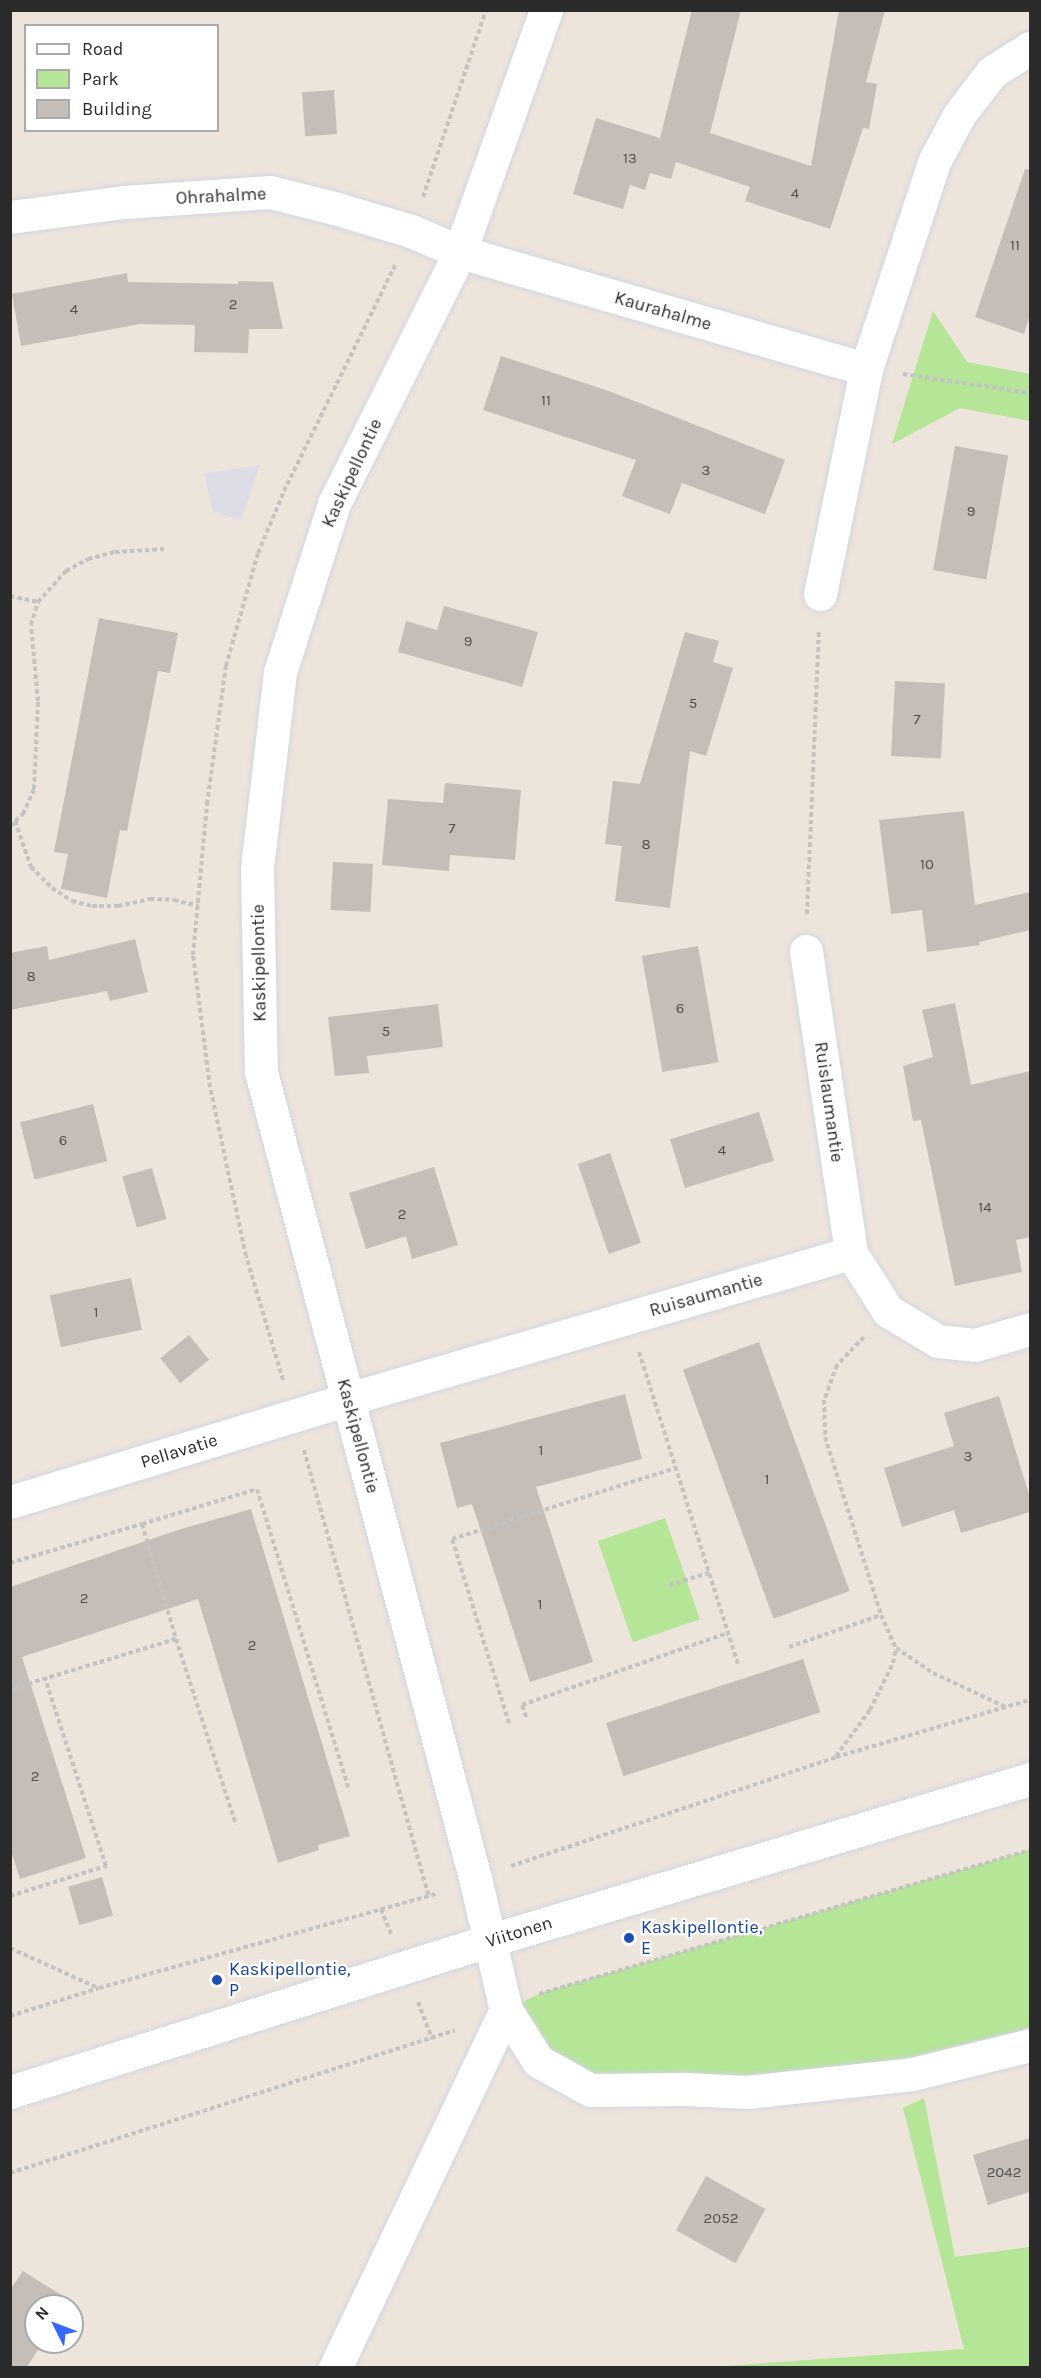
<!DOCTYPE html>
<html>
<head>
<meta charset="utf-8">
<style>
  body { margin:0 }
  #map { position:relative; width:1041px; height:2378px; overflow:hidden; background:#ede4db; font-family:Karla,sans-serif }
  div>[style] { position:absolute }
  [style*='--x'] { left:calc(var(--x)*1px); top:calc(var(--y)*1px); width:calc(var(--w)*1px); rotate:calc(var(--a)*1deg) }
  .industrial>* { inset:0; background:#dedce5 }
  .green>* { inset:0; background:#b5e596; transform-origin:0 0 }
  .building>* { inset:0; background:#c5beb8; transform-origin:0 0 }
  .path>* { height:4px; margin-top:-2px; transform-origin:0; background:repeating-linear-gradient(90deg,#c3c3c3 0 4.5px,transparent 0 7.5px) }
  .roads { filter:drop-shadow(0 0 2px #d1d5e3) drop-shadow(0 0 2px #d1d5e3) }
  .minor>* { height:33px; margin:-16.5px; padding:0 16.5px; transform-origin:16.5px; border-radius:16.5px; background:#fff }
  .secondary>* { height:33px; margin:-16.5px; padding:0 16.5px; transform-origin:16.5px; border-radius:16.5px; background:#fff }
  .dots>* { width:16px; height:16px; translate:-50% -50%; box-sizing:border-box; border:3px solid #fff; border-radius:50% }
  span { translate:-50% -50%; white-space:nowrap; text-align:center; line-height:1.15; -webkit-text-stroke:4.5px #fff; paint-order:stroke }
  .number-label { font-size:15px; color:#514f4e }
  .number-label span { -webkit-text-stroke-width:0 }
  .street-label { font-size:18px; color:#2a2a2a }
  .transit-label { font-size:18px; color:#164399 }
  .left { translate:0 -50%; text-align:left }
  .frame { position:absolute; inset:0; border:12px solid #2a2a2a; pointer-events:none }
  .legend { position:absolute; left:24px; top:24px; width:195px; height:108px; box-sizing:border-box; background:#fff; border:2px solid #aaa; margin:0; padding:8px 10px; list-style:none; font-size:18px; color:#2a2a2a }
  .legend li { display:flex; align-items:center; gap:12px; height:30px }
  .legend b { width:30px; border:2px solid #aaa }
  .north { position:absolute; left:24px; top:2294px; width:60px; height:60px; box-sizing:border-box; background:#fff; border:2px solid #aaa; border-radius:50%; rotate:312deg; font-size:16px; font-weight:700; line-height:24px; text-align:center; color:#2a2a2a }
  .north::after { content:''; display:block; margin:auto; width:21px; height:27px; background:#3667ff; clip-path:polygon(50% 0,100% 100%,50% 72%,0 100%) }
</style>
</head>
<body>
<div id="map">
  <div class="industrial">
    <div style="clip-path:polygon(260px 465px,241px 520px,213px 512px,204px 474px)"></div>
  </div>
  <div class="green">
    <div style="clip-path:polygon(933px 311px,967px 362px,1030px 374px,1030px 421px,960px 408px,892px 444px)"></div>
    <div style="left:665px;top:1518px;width:107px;height:71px;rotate:71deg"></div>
    <div style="clip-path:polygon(1030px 1850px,1030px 2045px,996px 2056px,590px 2090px,506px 2010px,541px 1993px)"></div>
    <div style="clip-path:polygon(924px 2098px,955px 2257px,1030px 2247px,1030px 2367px,710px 2367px,964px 2349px,903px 2108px)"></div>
  </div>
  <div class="building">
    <div style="clip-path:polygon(692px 10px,741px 10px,710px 133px,811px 166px,839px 10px,885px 10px,866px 82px,877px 84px,869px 129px,863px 128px,830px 229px,745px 201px,750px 187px,676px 162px,671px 179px,650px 173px,645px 190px,630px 185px,623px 209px,573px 194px,596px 118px,660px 138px)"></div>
    <div style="left:334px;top:90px;width:44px;height:32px;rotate:86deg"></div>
    <div style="clip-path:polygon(1025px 169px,1030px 170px,1030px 315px,1024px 334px,975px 317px)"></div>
    <div style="clip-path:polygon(127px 273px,128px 282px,238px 284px,238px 281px,273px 282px,283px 329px,249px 329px,248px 353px,194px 352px,195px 325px,140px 324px,21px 346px,12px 294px)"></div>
    <div style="clip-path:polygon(501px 356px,609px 391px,785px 460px,765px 514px,682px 483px,670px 514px,622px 496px,636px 460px,483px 410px)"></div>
    <div style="left:955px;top:446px;width:54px;height:126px;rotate:10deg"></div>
    <div style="clip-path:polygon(444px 606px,538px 632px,522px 687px,398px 652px,406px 621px,437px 630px)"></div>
    <div style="clip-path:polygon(99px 618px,178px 633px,170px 673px,158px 671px,127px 831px,120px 830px,107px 898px,61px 889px,68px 854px,54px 852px)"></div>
    <div style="clip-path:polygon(685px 632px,719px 641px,713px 662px,733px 668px,706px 756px,690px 751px,670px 908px,615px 901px,622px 846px,605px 844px,613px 781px,640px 784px)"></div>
    <div style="left:895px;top:681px;width:50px;height:75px;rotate:3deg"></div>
    <div style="clip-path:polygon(445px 783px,521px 790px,515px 860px,450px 855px,449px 871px,382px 865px,388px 799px,443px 803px)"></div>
    <div style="clip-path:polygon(964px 811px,975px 905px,1030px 892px,1030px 930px,979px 942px,980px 945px,927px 952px,922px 910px,891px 914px,879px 820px)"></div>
    <div style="left:333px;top:862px;width:40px;height:48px;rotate:3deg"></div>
    <div style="clip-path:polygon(135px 939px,148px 992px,110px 1001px,107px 991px,10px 1010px,10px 953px,47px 946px,49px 960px)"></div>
    <div style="left:698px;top:946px;width:118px;height:57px;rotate:80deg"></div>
    <div style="clip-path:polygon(955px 1003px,971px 1085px,1030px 1071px,1030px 1237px,1016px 1240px,1022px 1272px,955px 1286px,921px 1120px,913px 1121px,903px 1066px,933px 1057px,922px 1010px)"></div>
    <div style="clip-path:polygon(438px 1004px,443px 1047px,367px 1056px,369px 1073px,335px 1076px,328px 1017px)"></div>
    <div style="left:93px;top:1104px;width:59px;height:75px;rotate:76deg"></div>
    <div style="left:759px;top:1112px;width:51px;height:93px;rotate:73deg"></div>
    <div style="left:610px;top:1153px;width:95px;height:34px;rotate:71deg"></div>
    <div style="clip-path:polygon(434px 1167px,458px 1245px,412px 1259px,406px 1236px,366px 1249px,349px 1193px)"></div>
    <div style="left:152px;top:1168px;width:53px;height:31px;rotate:74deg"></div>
    <div style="left:131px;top:1278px;width:53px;height:83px;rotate:78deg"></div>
    <div style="left:189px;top:1335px;width:32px;height:37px;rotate:51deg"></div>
    <div style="left:759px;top:1342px;width:265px;height:81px;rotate:70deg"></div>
    <div style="clip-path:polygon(625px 1394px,642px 1459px,536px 1487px,593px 1662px,530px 1682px,472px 1504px,457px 1508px,440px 1443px)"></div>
    <div style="clip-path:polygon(999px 1396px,1030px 1498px,1030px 1512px,961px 1533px,954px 1510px,902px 1527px,884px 1468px,954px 1446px,944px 1413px)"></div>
    <div style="clip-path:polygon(251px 1509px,350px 1836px,318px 1845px,319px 1850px,278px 1863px,198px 1599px,22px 1657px,86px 1858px,20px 1879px,10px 1848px,10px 1587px,178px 1530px)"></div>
    <div style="left:803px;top:1659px;width:56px;height:207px;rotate:72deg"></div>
    <div style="left:102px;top:1877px;width:40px;height:35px;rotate:74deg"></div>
    <div style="clip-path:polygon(1030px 2138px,1030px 2192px,988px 2205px,973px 2155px)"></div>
    <div style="left:706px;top:2176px;width:68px;height:62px;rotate:29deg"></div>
    <div style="clip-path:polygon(23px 2271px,69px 2300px,66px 2306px,36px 2306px,36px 2342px,43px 2342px,27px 2367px,10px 2367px,10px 2290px)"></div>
  </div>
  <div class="path">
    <div style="--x:423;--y:197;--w:197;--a:-71.4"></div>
    <div style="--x:903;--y:374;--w:128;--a:8.5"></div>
    <div style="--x:10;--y:596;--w:29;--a:12"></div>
    <div style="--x:15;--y:821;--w:49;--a:70.8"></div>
    <div style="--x:31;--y:867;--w:30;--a:45"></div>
    <div style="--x:52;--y:888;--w:24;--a:33"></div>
    <div style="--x:72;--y:901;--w:21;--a:14"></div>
    <div style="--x:92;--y:906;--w:26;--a:0"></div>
    <div style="--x:118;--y:906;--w:33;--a:-12"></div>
    <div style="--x:150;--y:899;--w:24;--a:2"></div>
    <div style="--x:174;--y:900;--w:25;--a:14"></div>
    <div style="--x:10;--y:826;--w:18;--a:-43"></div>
    <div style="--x:23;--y:814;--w:27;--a:-66"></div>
    <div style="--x:34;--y:789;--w:88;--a:-87.4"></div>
    <div style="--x:38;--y:701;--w:76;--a:-95.3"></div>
    <div style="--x:31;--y:625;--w:24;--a:-73"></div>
    <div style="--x:38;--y:602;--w:42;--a:-47.9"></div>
    <div style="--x:66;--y:571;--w:25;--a:-29"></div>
    <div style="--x:88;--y:559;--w:28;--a:-15"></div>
    <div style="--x:115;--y:552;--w:50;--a:-3.4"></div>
    <div style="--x:807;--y:914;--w:283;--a:-87.6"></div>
    <div style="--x:864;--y:1337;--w:39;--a:134"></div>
    <div style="--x:837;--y:1365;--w:37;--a:110"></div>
    <div style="--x:824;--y:1400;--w:37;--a:88"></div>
    <div style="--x:825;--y:1437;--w:187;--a:72.5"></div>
    <div style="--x:881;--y:1615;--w:36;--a:66"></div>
    <div style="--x:896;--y:1648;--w:45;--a:34"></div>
    <div style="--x:933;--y:1673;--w:81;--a:25"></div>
    <div style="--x:639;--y:1352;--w:327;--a:72.4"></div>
    <div style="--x:283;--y:1380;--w:129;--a:-106.6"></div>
    <div style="--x:246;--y:1256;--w:173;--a:-102"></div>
    <div style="--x:210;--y:1087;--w:133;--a:-97.3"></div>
    <div style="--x:193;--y:955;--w:152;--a:-84.7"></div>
    <div style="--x:207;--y:804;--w:139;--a:-82.2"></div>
    <div style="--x:226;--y:666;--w:117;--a:-74.2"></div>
    <div style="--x:258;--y:553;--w:67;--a:-67.2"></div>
    <div style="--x:284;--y:491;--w:252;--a:-63.8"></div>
    <div style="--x:304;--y:1450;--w:464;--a:74.4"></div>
    <div style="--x:142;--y:1524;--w:120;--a:-16.9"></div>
    <div style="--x:257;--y:1489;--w:315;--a:73"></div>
    <div style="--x:10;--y:1563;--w:138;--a:-16.5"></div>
    <div style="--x:142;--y:1524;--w:120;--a:73.5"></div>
    <div style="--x:176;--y:1639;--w:173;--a:163.2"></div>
    <div style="--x:669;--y:1585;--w:42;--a:-16.7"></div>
    <div style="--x:176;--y:1639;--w:195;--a:72.1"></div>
    <div style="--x:789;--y:1647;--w:97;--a:-19.2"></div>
    <div style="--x:526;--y:1717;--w:13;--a:-108"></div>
    <div style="--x:522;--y:1705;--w:218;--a:-19.3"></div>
    <div style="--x:509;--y:1723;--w:193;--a:-107.2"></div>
    <div style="--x:452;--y:1539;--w:235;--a:-17.6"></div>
    <div style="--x:836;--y:1756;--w:57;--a:-53.5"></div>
    <div style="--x:870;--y:1710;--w:52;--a:-63.9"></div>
    <div style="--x:893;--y:1663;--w:15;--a:-79"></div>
    <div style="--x:511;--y:1866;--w:343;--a:-18.5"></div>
    <div style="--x:836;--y:1757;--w:202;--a:-16.4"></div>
    <div style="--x:10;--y:1896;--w:101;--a:-17.4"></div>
    <div style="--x:106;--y:1866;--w:198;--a:-108"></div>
    <div style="--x:381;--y:1909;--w:27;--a:68"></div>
    <div style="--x:10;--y:1948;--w:97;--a:24.4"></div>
    <div style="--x:539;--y:1994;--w:512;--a:-16.35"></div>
    <div style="--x:418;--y:2002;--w:40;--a:69"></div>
    <div style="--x:10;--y:2016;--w:93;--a:-17.5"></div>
    <div style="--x:99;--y:1988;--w:353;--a:-15.6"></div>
    <div style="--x:10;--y:2173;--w:467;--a:-17.8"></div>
  </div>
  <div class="roads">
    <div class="minor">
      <div style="--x:546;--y:10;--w:257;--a:109.6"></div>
      <div style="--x:460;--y:252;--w:282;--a:116.6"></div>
      <div style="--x:334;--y:504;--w:176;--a:107.8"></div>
      <div style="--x:280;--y:672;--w:198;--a:96.7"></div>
      <div style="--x:257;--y:869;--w:203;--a:88.9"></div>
      <div style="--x:261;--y:1072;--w:834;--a:75.13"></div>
      <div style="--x:475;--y:1878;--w:136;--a:76.8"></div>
      <div style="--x:506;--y:2010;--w:60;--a:57.9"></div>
      <div style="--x:538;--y:2061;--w:60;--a:29.1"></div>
      <div style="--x:590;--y:2090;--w:95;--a:-0.6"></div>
      <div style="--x:685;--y:2089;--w:62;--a:2.8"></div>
      <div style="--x:747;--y:2092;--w:166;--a:-6.2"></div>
      <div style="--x:912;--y:2074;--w:122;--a:-13.8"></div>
      <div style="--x:10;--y:217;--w:115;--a:-7.5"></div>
      <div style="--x:124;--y:202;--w:146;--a:-3.9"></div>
      <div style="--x:270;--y:192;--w:66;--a:14"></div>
      <div style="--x:334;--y:208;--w:80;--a:16.6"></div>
      <div style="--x:411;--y:231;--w:53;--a:23.2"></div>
      <div style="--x:460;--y:252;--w:423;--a:16.1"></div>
      <div style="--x:820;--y:594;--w:230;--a:-78.4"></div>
      <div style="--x:866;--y:369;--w:218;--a:-71.8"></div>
      <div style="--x:934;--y:162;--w:53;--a:-62"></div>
      <div style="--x:959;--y:115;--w:54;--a:-52.5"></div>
      <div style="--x:992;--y:72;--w:45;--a:-32.3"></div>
      <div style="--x:806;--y:951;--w:305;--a:81.5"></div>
      <div style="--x:10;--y:1502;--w:353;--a:-16.9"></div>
      <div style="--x:348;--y:1399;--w:524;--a:-16.19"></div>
      <div style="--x:851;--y:1253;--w:69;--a:57.5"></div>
      <div style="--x:888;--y:1311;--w:58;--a:31"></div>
      <div style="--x:938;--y:1341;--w:37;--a:6"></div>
      <div style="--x:975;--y:1345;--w:57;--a:-16.2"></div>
      <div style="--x:335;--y:2368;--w:397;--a:-64.5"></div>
    </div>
    <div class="secondary">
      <div style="--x:10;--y:2092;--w:504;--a:-17.54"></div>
      <div style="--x:491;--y:1940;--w:563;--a:-16.63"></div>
    </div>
  </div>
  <div class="dots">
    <div style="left:629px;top:1938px;background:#1a4fb4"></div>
    <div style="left:217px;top:1980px;background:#1a4fb4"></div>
  </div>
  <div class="number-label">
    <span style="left:630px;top:159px">13</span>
    <span style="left:795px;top:194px">4</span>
    <span style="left:1015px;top:246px">11</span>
    <span style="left:233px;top:305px">2</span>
    <span style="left:74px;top:310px">4</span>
    <span style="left:546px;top:401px">11</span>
    <span style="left:706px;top:471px">3</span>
    <span style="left:971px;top:512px">9</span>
    <span style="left:468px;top:642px">9</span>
    <span style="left:693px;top:704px">5</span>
    <span style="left:917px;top:720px">7</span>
    <span style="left:452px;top:829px">7</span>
    <span style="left:646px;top:845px">8</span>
    <span style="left:927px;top:865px">10</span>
    <span style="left:31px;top:977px">8</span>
    <span style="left:680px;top:1009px">6</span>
    <span style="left:386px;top:1032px">5</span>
    <span style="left:63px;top:1141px">6</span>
    <span style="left:722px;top:1151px">4</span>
    <span style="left:985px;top:1208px">14</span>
    <span style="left:402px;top:1215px">2</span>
    <span style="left:96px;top:1313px">1</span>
    <span style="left:541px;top:1451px">1</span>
    <span style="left:968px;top:1457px">3</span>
    <span style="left:767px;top:1480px">1</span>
    <span style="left:84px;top:1599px">2</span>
    <span style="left:540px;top:1605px">1</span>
    <span style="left:252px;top:1646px">2</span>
    <span style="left:35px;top:1777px">2</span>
    <span style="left:1004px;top:2173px">2042</span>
    <span style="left:721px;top:2219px">2052</span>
  </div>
  <div class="street-label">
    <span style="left:221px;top:196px;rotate:-3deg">Ohrahalme</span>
    <span style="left:663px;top:311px;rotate:16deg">Kaurahalme</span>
    <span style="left:352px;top:473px;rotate:-65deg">Kaskipellontie</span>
    <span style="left:259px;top:963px;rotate:-91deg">Kaskipellontie</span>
    <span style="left:829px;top:1102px;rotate:82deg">Ruislaumantie</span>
    <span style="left:706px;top:1295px;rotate:-16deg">Ruisaumantie</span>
    <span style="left:358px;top:1436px;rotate:75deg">Kaskipellontie</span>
    <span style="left:179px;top:1451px;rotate:-17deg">Pellavatie</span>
    <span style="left:519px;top:1932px;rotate:-17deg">Viitonen</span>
  </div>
  <div class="transit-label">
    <span class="left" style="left:641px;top:1938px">Kaskipellontie,<br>E</span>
    <span class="left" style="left:229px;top:1980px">Kaskipellontie,<br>P</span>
  </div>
  <div class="frame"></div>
  <ul class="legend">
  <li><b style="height:8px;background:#fff"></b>Road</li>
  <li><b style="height:16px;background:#b5e596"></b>Park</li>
  <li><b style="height:16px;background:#c5beb8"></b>Building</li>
  </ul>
  <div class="north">N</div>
</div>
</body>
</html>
